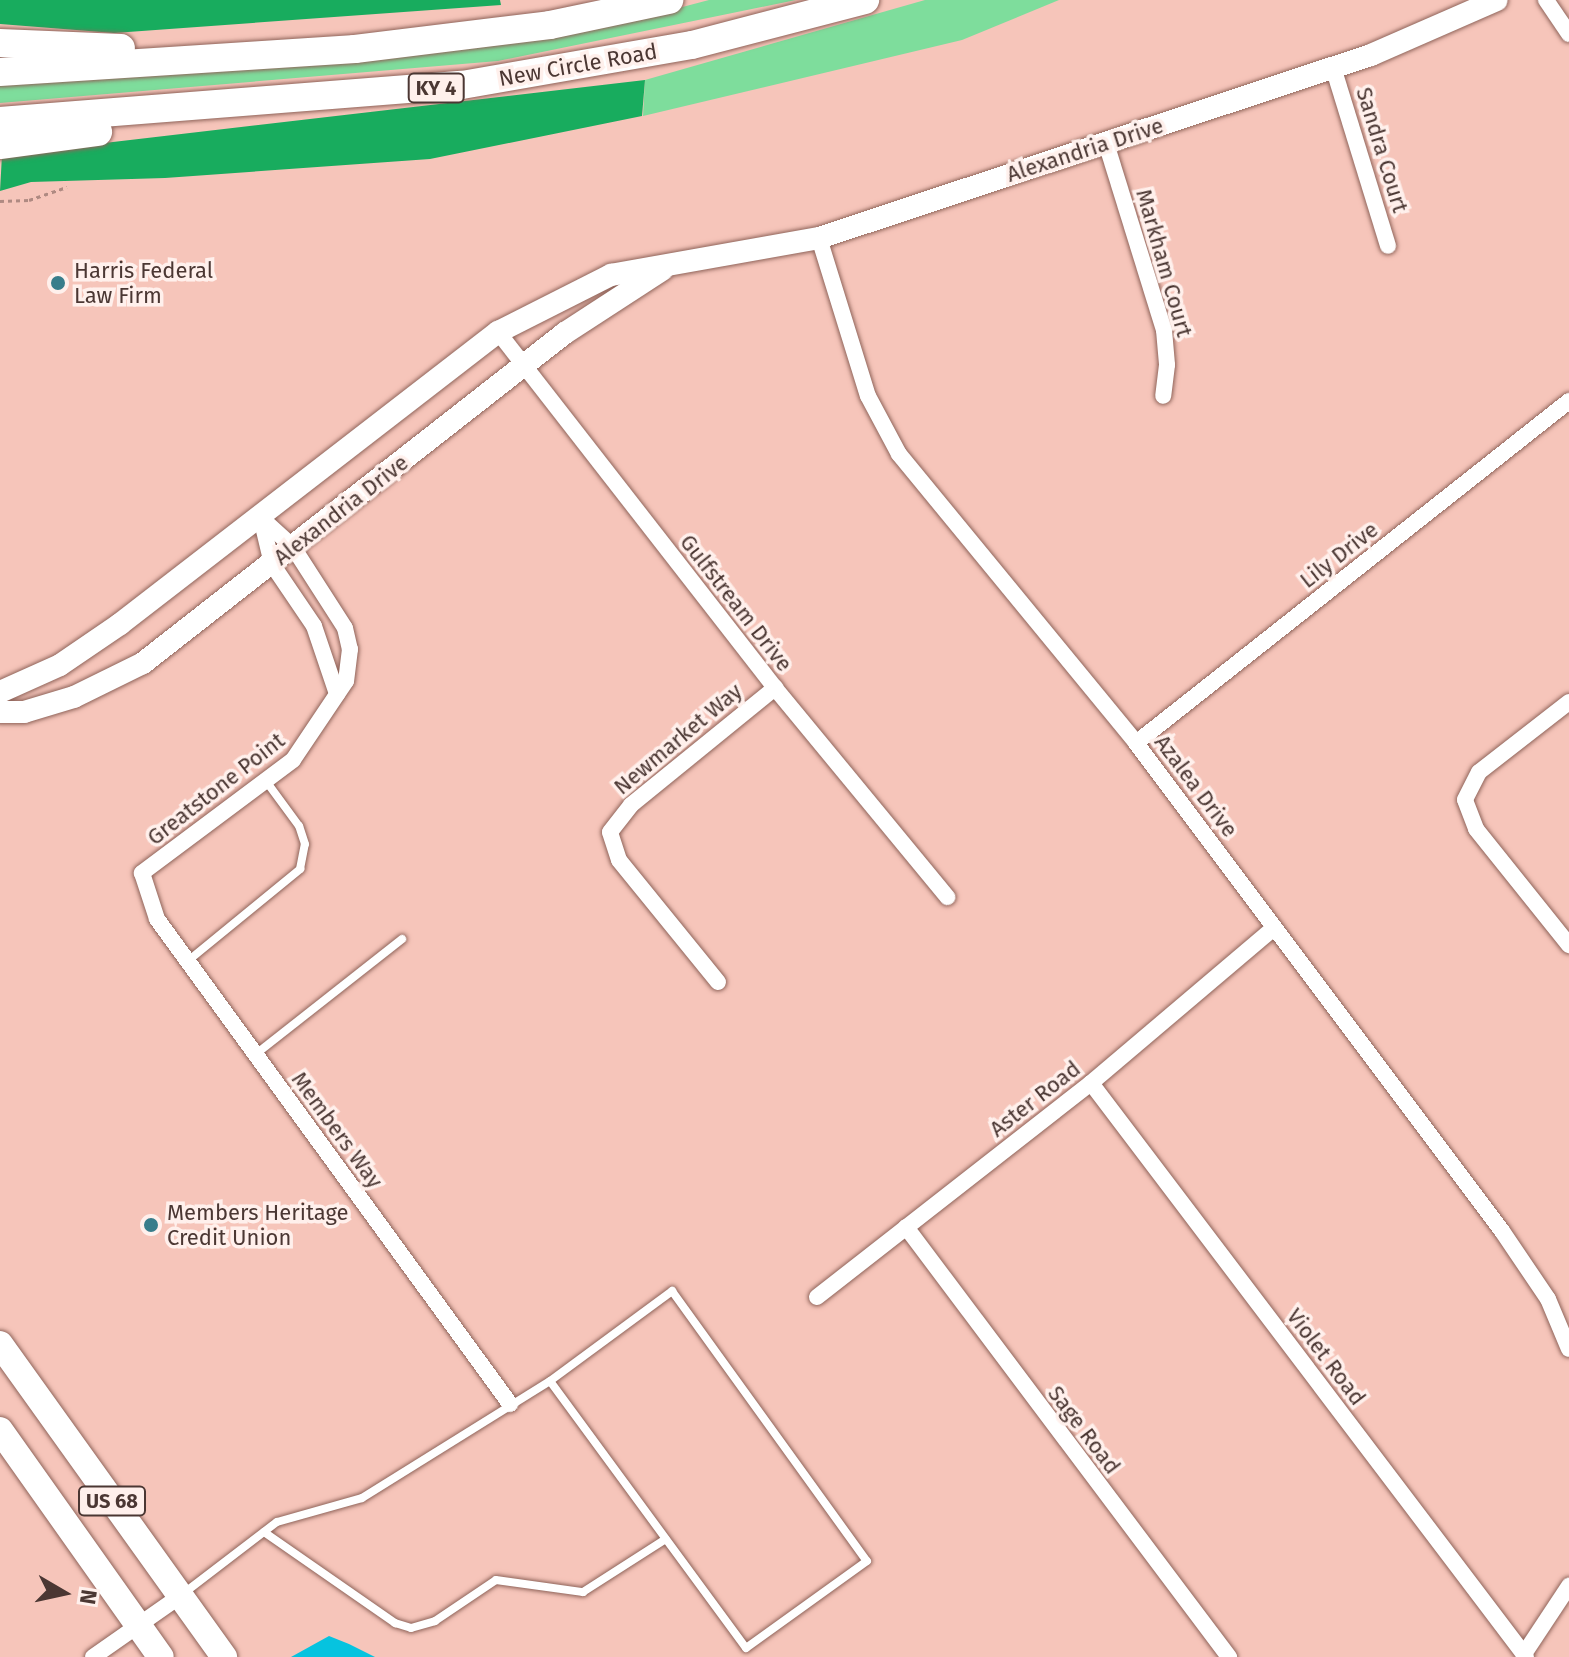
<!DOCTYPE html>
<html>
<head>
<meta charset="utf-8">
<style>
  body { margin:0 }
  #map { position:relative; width:1569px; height:1657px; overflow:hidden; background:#f6c5ba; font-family:"Fira Sans",sans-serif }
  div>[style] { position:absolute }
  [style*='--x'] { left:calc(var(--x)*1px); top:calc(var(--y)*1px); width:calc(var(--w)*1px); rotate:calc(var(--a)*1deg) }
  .green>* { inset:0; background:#7edd9c }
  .forest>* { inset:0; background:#18ac5e }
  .water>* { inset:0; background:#06c3df }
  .path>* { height:3px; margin-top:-1.5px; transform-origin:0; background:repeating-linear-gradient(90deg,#af8a82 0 4px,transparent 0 8px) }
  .roads { filter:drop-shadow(0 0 2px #8f645a) drop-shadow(0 0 2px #8f645a) }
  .lane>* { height:8px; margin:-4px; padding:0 4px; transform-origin:4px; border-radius:4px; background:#fff }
  .street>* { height:16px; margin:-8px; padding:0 8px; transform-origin:8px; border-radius:8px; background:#fff }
  .secondary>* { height:22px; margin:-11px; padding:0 11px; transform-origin:11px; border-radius:11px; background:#fff }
  .primary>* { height:26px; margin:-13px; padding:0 13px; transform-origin:13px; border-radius:13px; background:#fff }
  .highway>* { height:28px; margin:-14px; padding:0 14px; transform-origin:14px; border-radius:14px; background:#fff }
  .dots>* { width:22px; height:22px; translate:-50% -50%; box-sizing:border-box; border:4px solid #fff0ec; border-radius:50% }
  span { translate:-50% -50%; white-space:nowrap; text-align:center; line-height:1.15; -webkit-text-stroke:7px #fff0ec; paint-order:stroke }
  .shield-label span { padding:2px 6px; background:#fff0ec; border:2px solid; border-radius:6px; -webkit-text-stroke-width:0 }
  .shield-label { font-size:20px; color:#4b3733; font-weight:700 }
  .street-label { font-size:22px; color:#4b3733 }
  .poi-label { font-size:22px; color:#4b3733 }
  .left { translate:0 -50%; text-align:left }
  .north { position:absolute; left:24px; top:1553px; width:80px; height:80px; -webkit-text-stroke:6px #fff0ec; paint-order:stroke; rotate:99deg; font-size:22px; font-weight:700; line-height:32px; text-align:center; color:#4b3733 }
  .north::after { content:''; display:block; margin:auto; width:28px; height:36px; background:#4b3733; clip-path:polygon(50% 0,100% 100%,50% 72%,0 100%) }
</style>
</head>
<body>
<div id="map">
  <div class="green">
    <div style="clip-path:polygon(709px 0,796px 0,498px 61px,0 103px,0 79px,671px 10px)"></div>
    <div style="clip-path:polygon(925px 0,1059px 0,962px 40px,643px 116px,645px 80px)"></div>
  </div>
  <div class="forest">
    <div style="clip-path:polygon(0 0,500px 0,501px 5px,114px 33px,0 24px)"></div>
    <div style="clip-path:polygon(645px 80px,642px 116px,430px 159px,165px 178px,31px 182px,0 191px,2px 155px)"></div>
  </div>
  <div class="water">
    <div style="clip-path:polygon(329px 1636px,349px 1644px,375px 1657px,291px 1657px)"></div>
  </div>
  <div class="path">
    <div style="--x:0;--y:201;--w:29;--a:-2"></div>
    <div style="--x:29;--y:200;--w:40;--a:-18.9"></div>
  </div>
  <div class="roads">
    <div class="lane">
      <div style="--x:189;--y:960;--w:144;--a:-39.3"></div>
      <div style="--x:300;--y:869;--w:25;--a:-79"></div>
      <div style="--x:305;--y:844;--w:19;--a:-108"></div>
      <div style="--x:299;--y:826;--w:56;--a:-126.3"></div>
      <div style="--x:256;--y:1054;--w:186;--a:-38.2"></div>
      <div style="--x:264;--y:1532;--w:160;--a:34.8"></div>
      <div style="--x:395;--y:1623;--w:17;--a:17"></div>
      <div style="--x:411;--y:1628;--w:25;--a:-16"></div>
      <div style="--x:435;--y:1621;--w:73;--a:-33.9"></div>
      <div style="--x:496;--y:1580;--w:88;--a:7.9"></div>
      <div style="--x:583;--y:1592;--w:98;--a:-32.6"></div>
      <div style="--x:184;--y:1593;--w:117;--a:-37.4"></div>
      <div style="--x:277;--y:1522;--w:88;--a:-15.8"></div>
      <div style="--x:362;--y:1498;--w:221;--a:-31.9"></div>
      <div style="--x:550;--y:1381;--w:152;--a:-36.4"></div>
      <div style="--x:672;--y:1291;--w:333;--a:54.2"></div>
      <div style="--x:867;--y:1561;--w:149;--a:144.3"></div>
      <div style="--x:746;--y:1648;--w:331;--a:-126.3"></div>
    </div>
    <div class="street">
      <div style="--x:1546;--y:0;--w:41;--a:55.9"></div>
      <div style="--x:1333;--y:67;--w:187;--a:72.9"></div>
      <div style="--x:1106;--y:143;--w:196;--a:72.8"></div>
      <div style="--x:1164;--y:330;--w:35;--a:85"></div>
      <div style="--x:1167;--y:365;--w:31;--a:97"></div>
      <div style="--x:819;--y:238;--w:165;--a:72.8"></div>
      <div style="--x:868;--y:396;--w:66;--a:61.9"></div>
      <div style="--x:899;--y:454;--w:374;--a:50.6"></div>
      <div style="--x:1136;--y:743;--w:610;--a:53.13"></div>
      <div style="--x:1502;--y:1231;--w:82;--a:55.9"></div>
      <div style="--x:1548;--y:1299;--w:54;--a:67.2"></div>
      <div style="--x:498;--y:332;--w:451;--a:52.1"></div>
      <div style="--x:775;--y:688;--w:271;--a:50.5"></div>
      <div style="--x:260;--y:517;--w:45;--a:42.3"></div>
      <div style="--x:293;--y:547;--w:96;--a:57.3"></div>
      <div style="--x:345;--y:628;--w:22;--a:77"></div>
      <div style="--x:350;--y:649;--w:32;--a:97"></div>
      <div style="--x:346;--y:681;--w:95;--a:123.9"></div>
      <div style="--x:293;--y:760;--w:189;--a:143.2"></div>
      <div style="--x:142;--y:873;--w:48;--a:71.9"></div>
      <div style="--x:157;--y:919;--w:600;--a:53.95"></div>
      <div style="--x:261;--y:518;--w:47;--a:76.6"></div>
      <div style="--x:272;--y:564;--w:75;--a:55.9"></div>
      <div style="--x:314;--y:626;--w:72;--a:71.3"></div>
      <div style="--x:1569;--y:702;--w:114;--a:142.1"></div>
      <div style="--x:1479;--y:772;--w:31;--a:117"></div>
      <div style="--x:1465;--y:800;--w:31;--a:69"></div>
      <div style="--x:1476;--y:829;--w:149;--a:51.3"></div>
      <div style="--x:1136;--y:743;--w:552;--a:-38.3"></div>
      <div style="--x:718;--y:982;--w:157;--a:-129.1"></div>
      <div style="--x:619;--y:860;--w:29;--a:-108"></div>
      <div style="--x:610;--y:832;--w:34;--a:-52"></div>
      <div style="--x:631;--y:805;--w:186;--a:-39.1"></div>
      <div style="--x:1091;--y:1083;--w:720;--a:52.84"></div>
      <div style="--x:906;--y:1227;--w:538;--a:53.09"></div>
      <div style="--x:817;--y:1297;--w:348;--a:-38"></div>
      <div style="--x:1091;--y:1083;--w:240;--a:-40.3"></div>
      <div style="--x:1524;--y:1654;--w:82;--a:-56.5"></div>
      <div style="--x:93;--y:1657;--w:106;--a:-35"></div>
    </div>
    <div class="secondary">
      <div style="--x:0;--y:692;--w:66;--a:-24.2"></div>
      <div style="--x:60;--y:665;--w:73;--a:-34.3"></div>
      <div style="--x:120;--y:624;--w:478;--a:-37.7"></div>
      <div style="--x:498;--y:332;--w:127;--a:-26.8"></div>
      <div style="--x:611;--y:275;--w:211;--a:-10.1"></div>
      <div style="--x:819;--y:238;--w:582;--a:-18.34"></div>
      <div style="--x:1371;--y:55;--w:137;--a:-23.6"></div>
      <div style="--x:0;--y:712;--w:24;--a:0"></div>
      <div style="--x:24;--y:712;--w:52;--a:-16.7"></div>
      <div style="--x:74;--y:697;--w:77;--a:-26.2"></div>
      <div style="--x:143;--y:663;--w:536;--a:-38.03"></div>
      <div style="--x:565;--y:333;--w:116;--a:-33"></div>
    </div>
    <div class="primary">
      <div style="--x:0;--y:1344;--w:385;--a:54.4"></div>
      <div style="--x:0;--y:1430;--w:278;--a:54.7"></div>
    </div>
    <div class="highway">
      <div style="--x:0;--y:43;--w:121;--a:2.4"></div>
      <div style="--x:0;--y:72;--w:356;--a:-3.7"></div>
      <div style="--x:355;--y:49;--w:196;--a:-7"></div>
      <div style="--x:550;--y:25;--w:122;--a:-11.9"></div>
      <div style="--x:0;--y:121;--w:463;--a:-4.5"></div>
      <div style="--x:462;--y:85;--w:233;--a:-9.9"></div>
      <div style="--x:692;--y:45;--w:179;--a:-14.6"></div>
      <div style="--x:0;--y:145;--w:99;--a:-7.6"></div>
    </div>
  </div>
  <div class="dots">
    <div style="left:58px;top:283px;background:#387d8b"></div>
    <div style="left:151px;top:1225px;background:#387d8b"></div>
  </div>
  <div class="shield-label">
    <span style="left:436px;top:88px">KY 4</span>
    <span style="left:112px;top:1501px">US 68</span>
  </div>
  <div class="street-label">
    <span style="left:578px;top:65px;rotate:-10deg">New Circle Road</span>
    <span style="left:1085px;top:150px;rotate:-18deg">Alexandria Drive</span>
    <span style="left:1382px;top:150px;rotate:73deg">Sandra Court</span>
    <span style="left:1164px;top:263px;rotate:74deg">Markham Court</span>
    <span style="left:341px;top:510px;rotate:-38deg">Alexandria Drive</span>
    <span style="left:1339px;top:555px;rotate:-38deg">Lily Drive</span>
    <span style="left:736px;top:603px;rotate:52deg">Gulfstream Drive</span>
    <span style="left:678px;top:739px;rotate:-40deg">Newmarket Way</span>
    <span style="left:1196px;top:786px;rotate:53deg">Azalea Drive</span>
    <span style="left:216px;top:789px;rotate:-38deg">Greatstone Point</span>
    <span style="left:1035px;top:1099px;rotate:-38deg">Aster Road</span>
    <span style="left:337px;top:1130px;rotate:54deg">Members Way</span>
    <span style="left:1326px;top:1357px;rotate:53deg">Violet Road</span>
    <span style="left:1084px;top:1430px;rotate:53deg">Sage Road</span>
  </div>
  <div class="poi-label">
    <span class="left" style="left:74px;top:283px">Harris Federal<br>Law Firm</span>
    <span class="left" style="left:167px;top:1225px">Members Heritage<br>Credit Union</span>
  </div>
  <div class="north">N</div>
</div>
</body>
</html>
